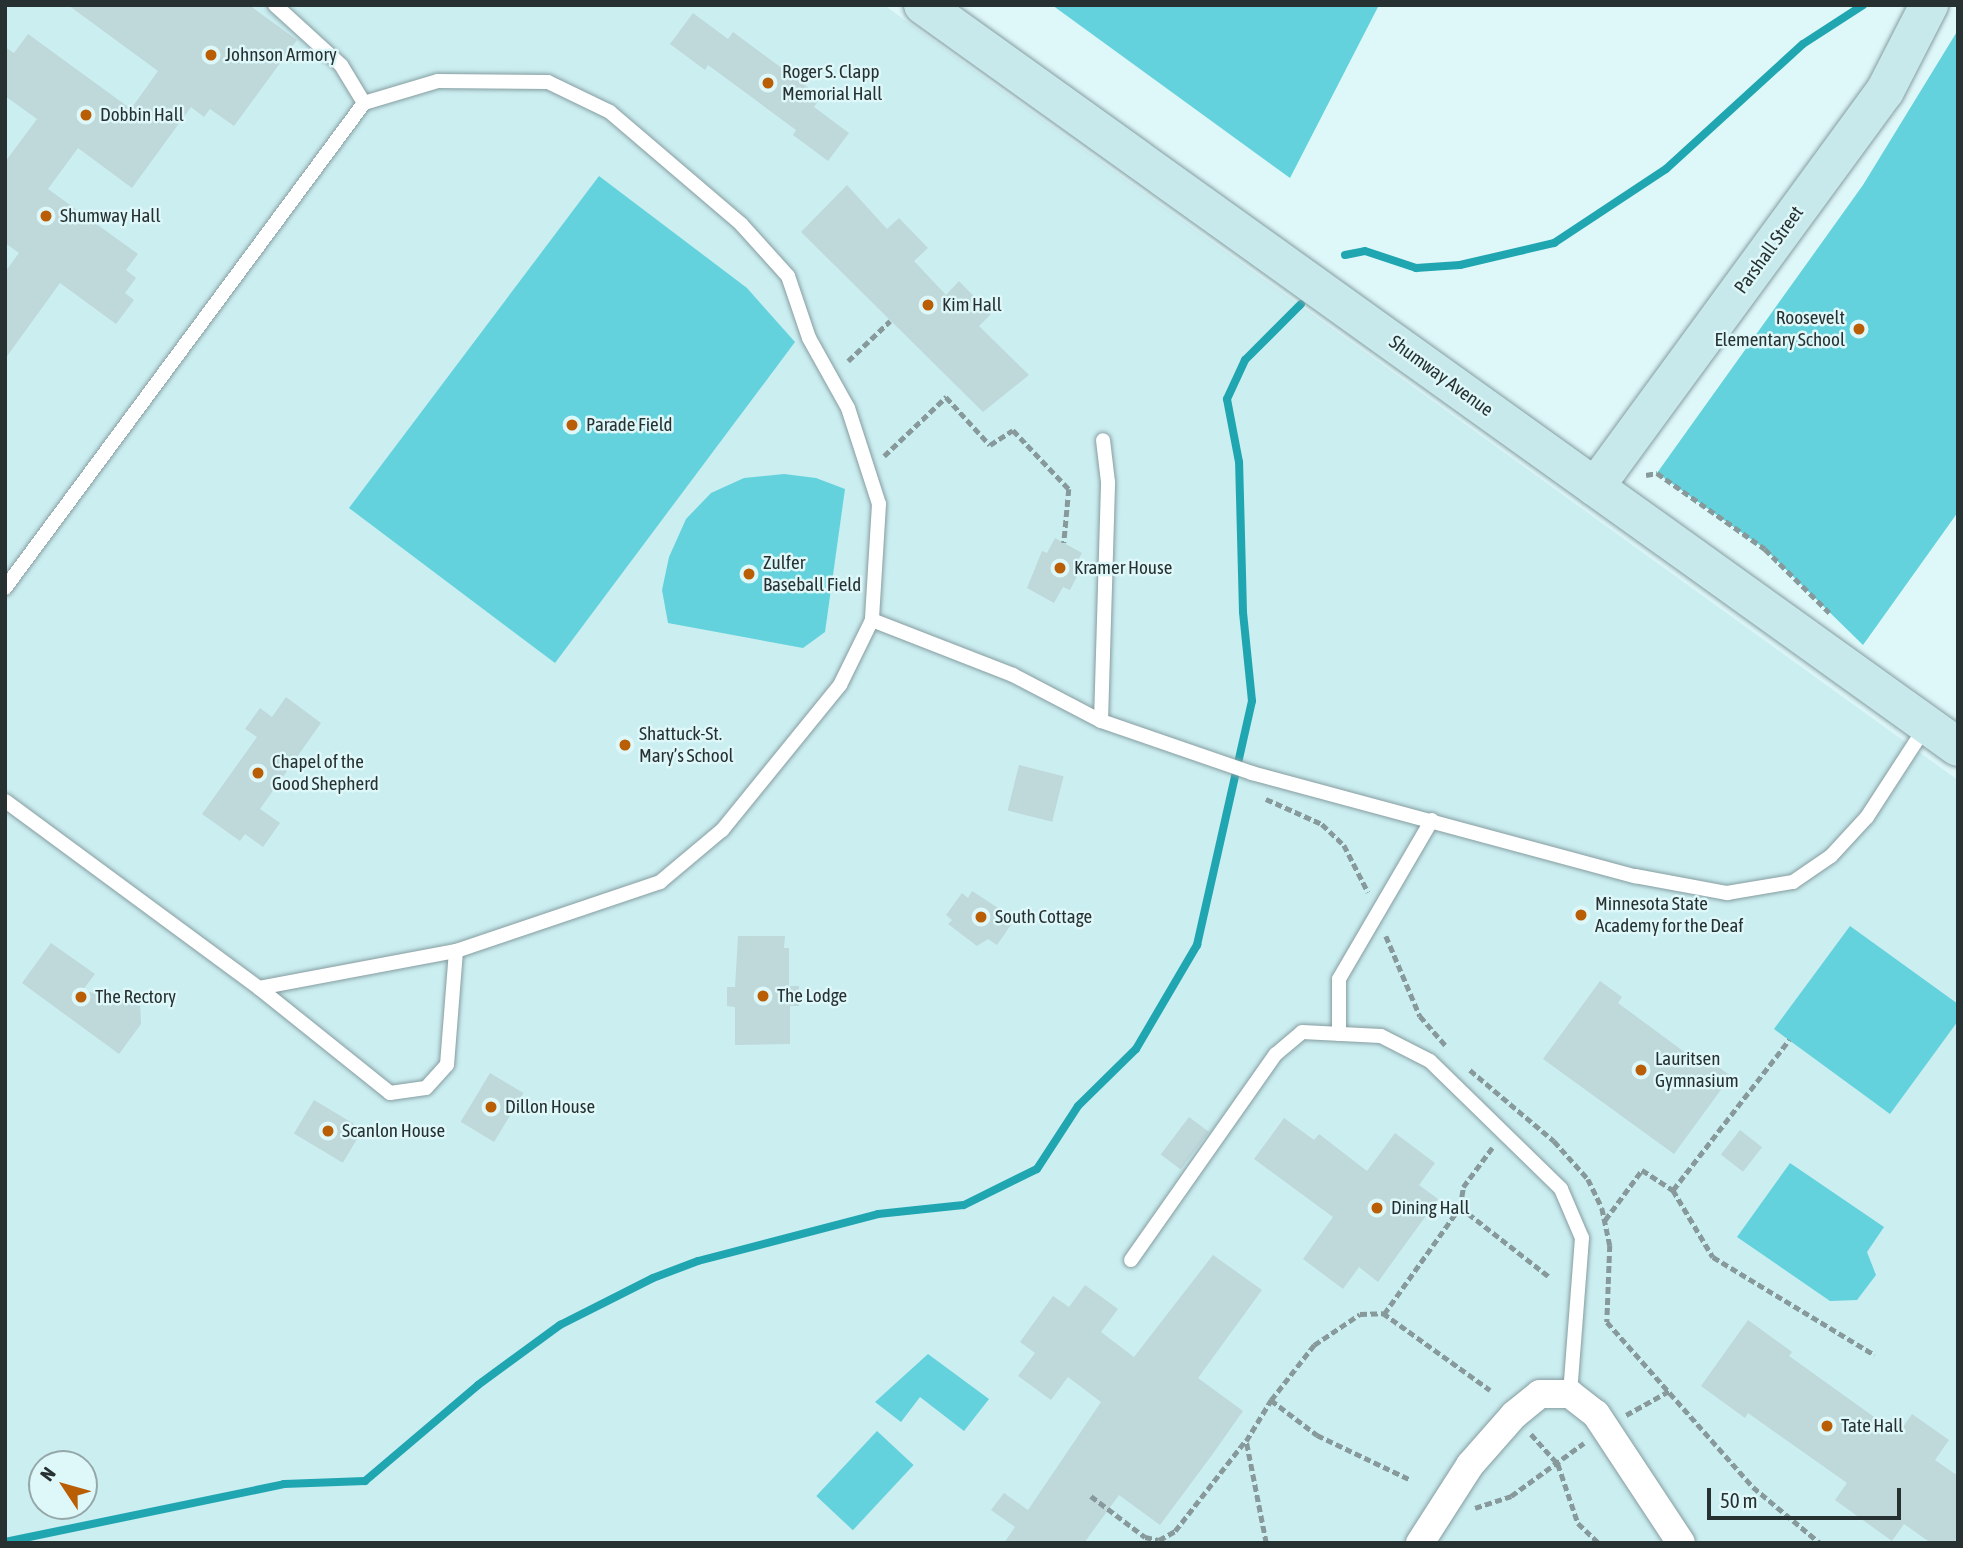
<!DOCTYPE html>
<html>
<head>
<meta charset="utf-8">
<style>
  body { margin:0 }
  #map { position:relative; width:1963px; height:1548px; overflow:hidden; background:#def7f9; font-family:"Asap Condensed",sans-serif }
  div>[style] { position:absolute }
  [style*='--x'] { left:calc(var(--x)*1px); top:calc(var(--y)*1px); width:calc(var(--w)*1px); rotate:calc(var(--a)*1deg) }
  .built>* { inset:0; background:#cbeef1 }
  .green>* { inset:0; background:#63d2dc; transform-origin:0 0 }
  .stream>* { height:8px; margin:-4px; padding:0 4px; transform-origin:4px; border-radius:4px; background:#20a6b1 }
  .building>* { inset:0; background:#bfd8da; transform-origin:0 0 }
  .path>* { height:4.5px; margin-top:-2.25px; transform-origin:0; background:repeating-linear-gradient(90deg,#87999a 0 7px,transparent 0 10.5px) }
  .roads { filter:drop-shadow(0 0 2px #869da0) drop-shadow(0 0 2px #869da0) }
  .lane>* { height:14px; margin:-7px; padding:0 7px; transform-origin:7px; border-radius:7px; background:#fff }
  .street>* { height:28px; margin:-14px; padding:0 14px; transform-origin:14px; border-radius:14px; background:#fff }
  .secondary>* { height:38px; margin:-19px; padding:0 19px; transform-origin:19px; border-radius:19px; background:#c8e9ec }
  .dots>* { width:19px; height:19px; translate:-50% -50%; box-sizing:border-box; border:4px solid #def7f9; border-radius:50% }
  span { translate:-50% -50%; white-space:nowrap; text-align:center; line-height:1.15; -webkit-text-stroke:5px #def7f9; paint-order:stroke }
  .poi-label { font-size:19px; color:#283132 }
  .left { translate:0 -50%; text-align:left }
  .right { translate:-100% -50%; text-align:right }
  .street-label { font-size:19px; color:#283132 }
  .frame { position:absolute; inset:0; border:7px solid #283132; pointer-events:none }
  .north { position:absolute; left:28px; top:1450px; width:70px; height:70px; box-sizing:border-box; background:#def7f9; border:2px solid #95a8a9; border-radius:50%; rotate:306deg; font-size:19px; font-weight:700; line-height:28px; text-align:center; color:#283132 }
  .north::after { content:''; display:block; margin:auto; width:24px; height:32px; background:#ba5e05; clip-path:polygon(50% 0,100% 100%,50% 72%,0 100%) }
  .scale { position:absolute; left:1707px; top:1488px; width:194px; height:32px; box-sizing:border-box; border:4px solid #283132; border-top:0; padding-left:9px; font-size:21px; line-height:24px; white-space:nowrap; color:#283132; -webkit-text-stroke:5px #def7f9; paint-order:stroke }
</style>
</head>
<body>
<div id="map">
  <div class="built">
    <div style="clip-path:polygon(evenodd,5px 5px,884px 5px,1958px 780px,1958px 1543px,5px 1543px,5px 5px,42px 1464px,84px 1464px,84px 1506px,42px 1506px,42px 1464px)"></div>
  </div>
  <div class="green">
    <div style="clip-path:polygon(1052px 5px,1379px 5px,1290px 178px)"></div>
    <div style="clip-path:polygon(1958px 30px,1958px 512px,1863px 645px,1765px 549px,1657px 473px,1863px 185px)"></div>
    <div style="clip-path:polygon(599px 176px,747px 288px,795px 342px,555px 663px,349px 508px)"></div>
    <div style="clip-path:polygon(784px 474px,816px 478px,845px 489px,825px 632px,803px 648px,668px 623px,662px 590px,669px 557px,686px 519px,711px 493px,744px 478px)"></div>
    <div style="clip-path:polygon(1850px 926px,1958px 1004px,1958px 1021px,1890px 1114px,1774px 1029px)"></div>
    <div style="clip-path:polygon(1790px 1163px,1884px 1227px,1867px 1252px,1876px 1275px,1857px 1300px,1830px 1301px,1737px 1237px)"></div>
    <div style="clip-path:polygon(928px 1354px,989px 1399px,964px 1431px,920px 1397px,901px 1422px,875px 1402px)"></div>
    <div style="left:877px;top:1431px;width:50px;height:89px;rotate:43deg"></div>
  </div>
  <div class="stream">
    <div style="--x:1345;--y:255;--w:20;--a:-11"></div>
    <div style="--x:1365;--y:251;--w:54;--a:18.4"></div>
    <div style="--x:1416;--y:268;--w:44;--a:-3.9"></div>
    <div style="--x:1460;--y:265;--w:97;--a:-13.2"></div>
    <div style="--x:1554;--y:243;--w:134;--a:-33.5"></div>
    <div style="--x:1666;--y:169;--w:185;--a:-42.4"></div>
    <div style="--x:1803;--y:44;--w:72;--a:-33"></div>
    <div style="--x:5;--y:1542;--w:285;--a:-11.7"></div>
    <div style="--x:284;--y:1484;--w:81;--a:-2.1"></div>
    <div style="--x:365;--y:1481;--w:148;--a:-40.3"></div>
    <div style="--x:478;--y:1385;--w:102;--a:-36.2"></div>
    <div style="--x:560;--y:1325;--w:104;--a:-26.8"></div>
    <div style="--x:653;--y:1278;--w:48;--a:-20.7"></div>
    <div style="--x:698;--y:1261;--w:186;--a:-14.6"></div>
    <div style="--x:878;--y:1214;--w:86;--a:-6"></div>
    <div style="--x:964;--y:1205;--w:81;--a:-26.3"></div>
    <div style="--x:1037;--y:1169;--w:75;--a:-56.9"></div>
    <div style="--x:1078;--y:1106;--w:81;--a:-44.5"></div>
    <div style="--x:1136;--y:1049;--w:121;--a:-59.6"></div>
    <div style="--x:1197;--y:945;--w:250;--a:-77.3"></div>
    <div style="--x:1252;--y:701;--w:89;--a:-95.8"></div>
    <div style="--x:1243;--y:612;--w:150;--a:-91.5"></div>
    <div style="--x:1239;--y:462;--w:64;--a:-100.8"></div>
    <div style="--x:1227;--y:399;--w:43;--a:-65.2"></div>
    <div style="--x:1245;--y:360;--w:79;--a:-45"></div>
  </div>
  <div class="building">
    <div style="clip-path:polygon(68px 5px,249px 5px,297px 40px,234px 126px,210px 109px,204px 117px,191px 107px,132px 188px,78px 148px,48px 189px,138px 254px,126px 270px,136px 278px,125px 293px,134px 300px,116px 324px,60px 283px,5px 359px,5px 272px,19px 253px,5px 243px,5px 162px,37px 119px,5px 96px,5px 47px,14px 53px,28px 34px,131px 109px,158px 71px)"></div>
    <div style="clip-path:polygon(693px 13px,728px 39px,733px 32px,821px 97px,814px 107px,849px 133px,828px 161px,793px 135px,796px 130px,708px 65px,705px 70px,670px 44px)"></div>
    <div style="clip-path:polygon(847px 185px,887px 229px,899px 218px,928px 248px,914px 261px,946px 295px,959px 281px,991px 314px,979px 326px,1029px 375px,983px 412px,801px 232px)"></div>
    <div style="clip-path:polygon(1055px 538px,1082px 553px,1078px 560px,1084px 563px,1070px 590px,1063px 587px,1054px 603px,1027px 588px,1042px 551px,1047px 553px)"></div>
    <div style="clip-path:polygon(286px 697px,321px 723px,260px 809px,280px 823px,263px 847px,245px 834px,240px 841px,202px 814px,257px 737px,245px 729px,260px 708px,272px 717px)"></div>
    <div style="left:1019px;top:765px;width:46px;height:47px;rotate:14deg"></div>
    <div style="clip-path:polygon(972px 891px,1015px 919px,997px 945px,988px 939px,977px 946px,948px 924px,952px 920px,946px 915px,962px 893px,968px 898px)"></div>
    <div style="clip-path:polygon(738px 936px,785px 936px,784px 948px,789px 948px,789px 986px,799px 986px,799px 1006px,790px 1006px,790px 1044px,735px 1045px,735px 1007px,727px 1006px,727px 987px,735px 987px)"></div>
    <div style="clip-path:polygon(51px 943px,95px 974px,82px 991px,140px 1000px,141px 1024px,119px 1054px,22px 983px)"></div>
    <div style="clip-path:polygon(1600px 981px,1622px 997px,1618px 1003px,1702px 1065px,1706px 1058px,1731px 1076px,1674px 1154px,1543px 1059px)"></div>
    <div style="left:490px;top:1073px;width:39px;height:57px;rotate:31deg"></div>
    <div style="left:314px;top:1100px;width:57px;height:39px;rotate:31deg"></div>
    <div style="left:1189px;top:1117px;width:25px;height:47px;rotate:37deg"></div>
    <div style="clip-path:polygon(1284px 1118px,1314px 1140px,1319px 1134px,1367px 1171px,1395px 1133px,1435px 1163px,1419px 1185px,1438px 1199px,1378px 1282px,1359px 1267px,1343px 1289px,1303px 1259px,1333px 1217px,1254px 1159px)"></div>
    <div style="left:1740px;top:1130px;width:28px;height:31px;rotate:38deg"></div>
    <div style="clip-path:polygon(1213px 1255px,1262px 1290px,1198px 1378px,1243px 1411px,1212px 1455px,1160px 1525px,1119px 1495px,1084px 1543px,1004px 1543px,1015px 1527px,991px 1510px,1004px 1493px,1028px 1510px,1101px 1402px,1068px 1377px,1051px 1400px,1018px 1376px,1035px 1353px,1020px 1342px,1053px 1296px,1069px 1307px,1085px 1285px,1118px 1309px,1101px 1332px,1134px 1357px)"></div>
    <div style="clip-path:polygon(1748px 1320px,1792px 1352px,1789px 1356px,1898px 1434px,1912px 1414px,1949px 1440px,1935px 1460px,1958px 1476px,1958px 1543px,1931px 1543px,1904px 1524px,1892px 1541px,1835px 1500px,1847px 1483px,1748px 1413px,1745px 1418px,1701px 1386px)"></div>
  </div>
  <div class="path">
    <div style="--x:848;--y:361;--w:58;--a:-43.6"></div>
    <div style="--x:884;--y:456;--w:86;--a:-43.6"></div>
    <div style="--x:946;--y:397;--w:65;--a:47.5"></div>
    <div style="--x:990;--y:445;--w:27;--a:-33"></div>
    <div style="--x:1013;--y:430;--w:81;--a:46.5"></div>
    <div style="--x:1069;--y:489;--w:54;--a:95.3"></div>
    <div style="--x:1646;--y:475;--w:11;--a:-10"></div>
    <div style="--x:1657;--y:473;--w:132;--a:35.1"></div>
    <div style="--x:1765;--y:549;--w:94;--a:44.6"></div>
    <div style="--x:1266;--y:799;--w:61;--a:24.1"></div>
    <div style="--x:1322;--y:824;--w:30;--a:44"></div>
    <div style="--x:1344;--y:845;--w:53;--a:62.9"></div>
    <div style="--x:1386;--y:936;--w:87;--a:67"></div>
    <div style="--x:1420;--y:1016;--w:41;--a:48.9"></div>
    <div style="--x:1470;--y:1070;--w:110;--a:40.2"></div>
    <div style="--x:1554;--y:1141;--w:51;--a:48.2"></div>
    <div style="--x:1588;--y:1179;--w:32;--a:64"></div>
    <div style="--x:1602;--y:1208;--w:38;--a:78"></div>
    <div style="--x:1610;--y:1245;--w:77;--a:92.2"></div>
    <div style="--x:1607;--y:1322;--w:220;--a:48.5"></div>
    <div style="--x:1753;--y:1487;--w:87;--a:39.9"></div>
    <div style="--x:1673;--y:1190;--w:190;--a:-52.3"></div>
    <div style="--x:1460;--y:1207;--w:20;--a:-81"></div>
    <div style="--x:1463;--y:1187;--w:49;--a:-53.4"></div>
    <div style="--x:1605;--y:1220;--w:62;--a:-53.5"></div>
    <div style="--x:1642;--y:1170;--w:37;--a:33"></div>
    <div style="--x:1673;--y:1190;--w:78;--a:59.2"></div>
    <div style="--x:1713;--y:1257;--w:189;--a:31.2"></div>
    <div style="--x:1384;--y:1314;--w:131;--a:-54.6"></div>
    <div style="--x:1460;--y:1207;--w:115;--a:38"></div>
    <div style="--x:1271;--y:1400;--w:58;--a:37.3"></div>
    <div style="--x:1317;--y:1435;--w:102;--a:25.6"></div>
    <div style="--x:1626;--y:1415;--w:51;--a:-29.1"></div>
    <div style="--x:1531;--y:1434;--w:40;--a:48"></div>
    <div style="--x:1558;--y:1464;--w:62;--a:71.3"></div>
    <div style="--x:1578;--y:1523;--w:29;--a:44"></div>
    <div style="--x:1091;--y:1496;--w:68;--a:37.2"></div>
    <div style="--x:1145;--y:1537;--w:14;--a:12"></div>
    <div style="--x:1159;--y:1540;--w:18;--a:-29"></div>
    <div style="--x:1175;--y:1531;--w:114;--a:-52.1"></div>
    <div style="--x:1475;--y:1508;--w:38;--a:-18"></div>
    <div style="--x:1511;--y:1496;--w:90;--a:-36"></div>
    <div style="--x:1266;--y:1543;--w:104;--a:-101.1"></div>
    <div style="--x:1246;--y:1441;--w:48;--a:-58.6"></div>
    <div style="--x:1271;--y:1400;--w:70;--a:-52"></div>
    <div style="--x:1314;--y:1345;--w:55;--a:-34"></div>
    <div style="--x:1360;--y:1314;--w:23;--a:-2"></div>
    <div style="--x:1383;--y:1313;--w:132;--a:35.7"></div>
  </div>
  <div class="roads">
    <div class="lane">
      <div style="--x:275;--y:5;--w:89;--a:42.3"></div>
      <div style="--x:341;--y:65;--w:44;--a:58.8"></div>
      <div style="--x:5;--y:588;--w:603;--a:-53.49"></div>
      <div style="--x:364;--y:103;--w:77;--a:-16.6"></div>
      <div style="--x:438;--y:81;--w:110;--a:0.5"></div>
      <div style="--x:548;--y:82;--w:69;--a:25.8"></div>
      <div style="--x:610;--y:112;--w:172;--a:40.5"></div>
      <div style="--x:741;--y:224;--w:70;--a:47.9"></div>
      <div style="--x:788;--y:276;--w:65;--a:71.3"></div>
      <div style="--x:809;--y:338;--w:80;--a:60.9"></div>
      <div style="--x:848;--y:408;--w:101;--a:72.1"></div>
      <div style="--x:879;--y:504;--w:116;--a:93.5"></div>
      <div style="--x:872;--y:620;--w:72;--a:116.2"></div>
      <div style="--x:840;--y:685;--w:187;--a:129.1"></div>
      <div style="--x:722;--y:830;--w:81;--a:140"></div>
      <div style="--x:660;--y:882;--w:215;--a:161.3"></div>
      <div style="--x:456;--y:951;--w:200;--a:169.4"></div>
      <div style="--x:259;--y:988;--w:315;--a:-143.6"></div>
      <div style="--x:872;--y:620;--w:151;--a:21.3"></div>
      <div style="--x:1013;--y:675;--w:99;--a:27.6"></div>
      <div style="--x:1101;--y:721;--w:160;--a:19"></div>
      <div style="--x:1252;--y:773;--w:397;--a:15.1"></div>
      <div style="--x:1635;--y:876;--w:94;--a:10.5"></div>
      <div style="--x:1727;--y:893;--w:67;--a:-9.5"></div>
      <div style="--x:1793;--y:882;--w:46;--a:-34.4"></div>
      <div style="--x:1831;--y:856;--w:53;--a:-47.3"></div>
      <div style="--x:1867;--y:817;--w:108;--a:-57"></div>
      <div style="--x:1101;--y:721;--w:239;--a:-88.3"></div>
      <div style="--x:1108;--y:482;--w:42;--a:-96.8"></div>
      <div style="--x:259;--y:988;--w:168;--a:38.7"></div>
      <div style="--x:390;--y:1093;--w:36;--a:-8"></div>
      <div style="--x:426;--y:1088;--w:31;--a:-48"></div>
      <div style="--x:447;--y:1065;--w:114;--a:-85.5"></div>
      <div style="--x:1339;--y:1034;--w:55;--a:-90"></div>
      <div style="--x:1339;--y:979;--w:184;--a:-59.7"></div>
      <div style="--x:1131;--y:1260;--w:252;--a:-54.9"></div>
      <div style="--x:1276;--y:1054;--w:34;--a:-40"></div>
      <div style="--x:1302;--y:1032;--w:79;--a:2.9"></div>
      <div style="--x:1381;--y:1036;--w:55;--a:27"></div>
      <div style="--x:1430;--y:1061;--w:183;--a:44.3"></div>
      <div style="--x:1561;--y:1189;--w:53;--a:66.8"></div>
      <div style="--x:1582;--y:1238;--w:156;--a:94.4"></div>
    </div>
    <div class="street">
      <div style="--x:1420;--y:1543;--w:93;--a:-57.3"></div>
      <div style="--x:1470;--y:1465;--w:67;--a:-48.7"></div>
      <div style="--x:1514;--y:1415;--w:33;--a:-39"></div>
      <div style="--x:1540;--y:1394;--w:30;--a:0"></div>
      <div style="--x:1570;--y:1394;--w:33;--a:38"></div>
      <div style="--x:1596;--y:1414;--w:154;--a:56.6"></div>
    </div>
    <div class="secondary">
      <div style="--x:923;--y:5;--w:1273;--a:35.64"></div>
      <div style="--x:1595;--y:487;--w:491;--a:-53.8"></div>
      <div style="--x:1885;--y:91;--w:97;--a:-62.9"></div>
    </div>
  </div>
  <div class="dots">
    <div style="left:211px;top:55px;background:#ba5e05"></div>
    <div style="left:768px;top:83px;background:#ba5e05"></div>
    <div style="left:86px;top:115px;background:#ba5e05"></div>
    <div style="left:46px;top:216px;background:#ba5e05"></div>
    <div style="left:928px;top:305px;background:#ba5e05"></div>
    <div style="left:1859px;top:329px;background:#ba5e05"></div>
    <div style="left:572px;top:425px;background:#ba5e05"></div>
    <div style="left:1060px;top:568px;background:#ba5e05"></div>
    <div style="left:749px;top:574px;background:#ba5e05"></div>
    <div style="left:625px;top:745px;background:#ba5e05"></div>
    <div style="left:258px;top:773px;background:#ba5e05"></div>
    <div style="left:1581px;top:915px;background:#ba5e05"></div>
    <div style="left:981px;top:917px;background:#ba5e05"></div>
    <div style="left:763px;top:996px;background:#ba5e05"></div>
    <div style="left:81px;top:997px;background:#ba5e05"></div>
    <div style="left:1641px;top:1070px;background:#ba5e05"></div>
    <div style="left:491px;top:1107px;background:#ba5e05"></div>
    <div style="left:328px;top:1131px;background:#ba5e05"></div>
    <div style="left:1377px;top:1208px;background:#ba5e05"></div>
    <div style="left:1827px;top:1426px;background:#ba5e05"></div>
  </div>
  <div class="poi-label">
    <span class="left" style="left:225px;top:55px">Johnson Armory</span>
    <span class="left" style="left:782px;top:83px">Roger S. Clapp<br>Memorial Hall</span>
    <span class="left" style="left:100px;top:115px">Dobbin Hall</span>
    <span class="left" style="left:60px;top:216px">Shumway Hall</span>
    <span class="left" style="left:942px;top:305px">Kim Hall</span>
    <span class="right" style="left:1845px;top:329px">Roosevelt<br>Elementary School</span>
    <span class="left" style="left:586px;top:425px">Parade Field</span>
    <span class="left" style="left:763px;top:574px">Zulfer<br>Baseball Field</span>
    <span class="left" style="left:1074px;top:568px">Kramer House</span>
    <span class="left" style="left:639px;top:745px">Shattuck-St.<br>Mary’s School</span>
    <span class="left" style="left:272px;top:773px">Chapel of the<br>Good Shepherd</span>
    <span class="left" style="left:1595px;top:915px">Minnesota State<br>Academy for the Deaf</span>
    <span class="left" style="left:995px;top:917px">South Cottage</span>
    <span class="left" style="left:777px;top:996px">The Lodge</span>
    <span class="left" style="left:95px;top:997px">The Rectory</span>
    <span class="left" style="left:1655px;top:1070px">Lauritsen<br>Gymnasium</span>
    <span class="left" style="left:505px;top:1107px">Dillon House</span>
    <span class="left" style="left:342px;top:1131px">Scanlon House</span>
    <span class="left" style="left:1391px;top:1208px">Dining Hall</span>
    <span class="left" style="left:1841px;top:1426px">Tate Hall</span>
  </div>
  <div class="street-label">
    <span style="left:1769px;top:250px;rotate:-54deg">Parshall Street</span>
    <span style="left:1441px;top:376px;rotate:36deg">Shumway Avenue</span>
  </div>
  <div class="frame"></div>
  <div class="north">N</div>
  <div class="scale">50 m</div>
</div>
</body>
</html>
